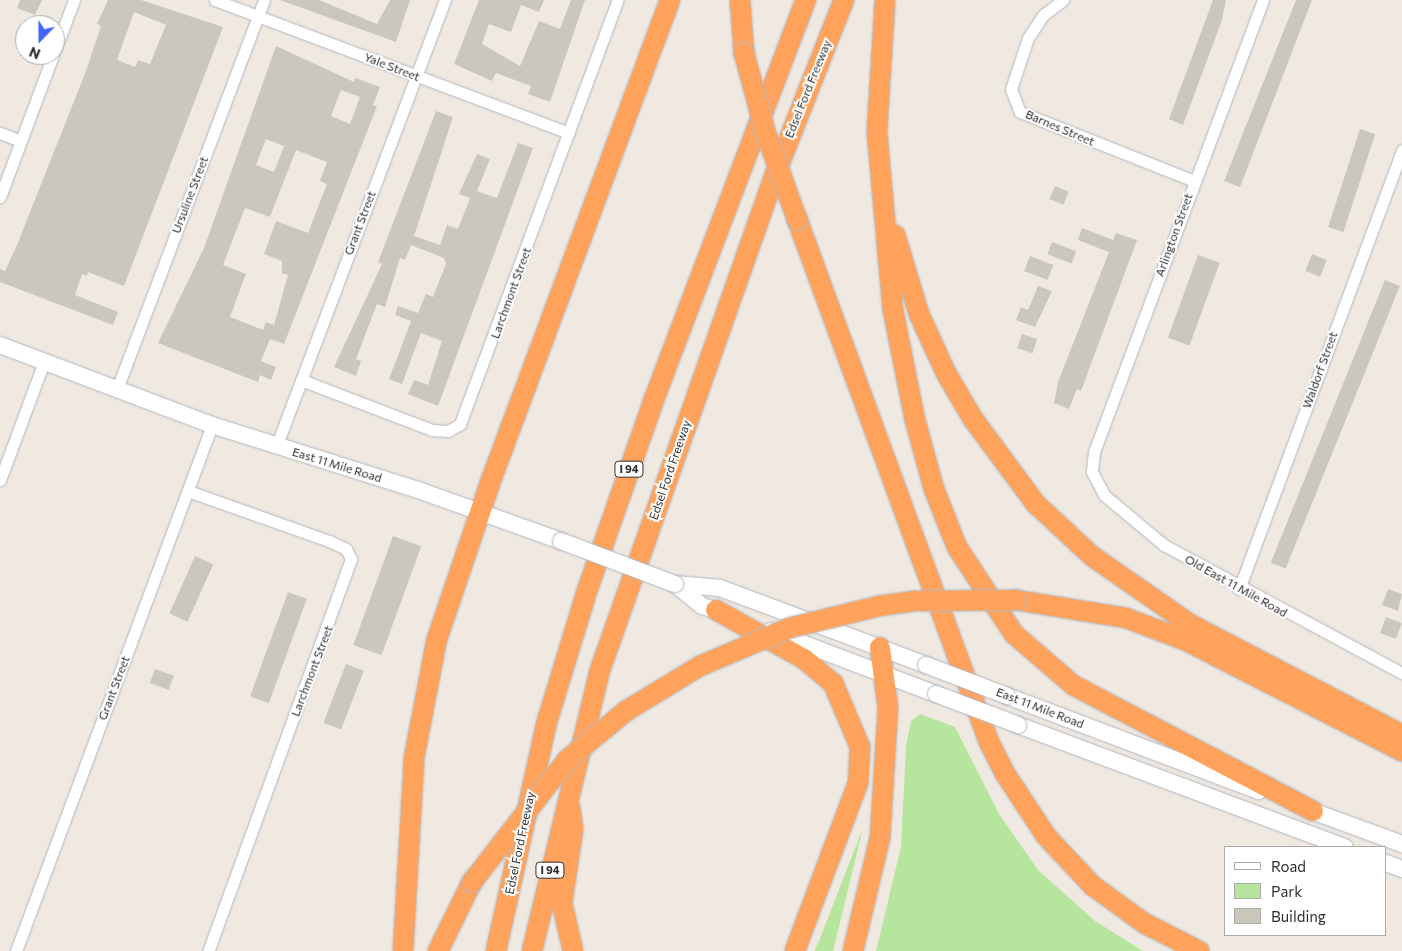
<!DOCTYPE html>
<html>
<head>
<meta charset="utf-8">
<style>
  body { margin:0 }
  #map { position:relative; width:1402px; height:951px; overflow:hidden; background:#efe9e1; font-family:Commissioner,sans-serif }
  div>[style] { position:absolute }
  [style*='--x'] { left:calc(var(--x)*1px); top:calc(var(--y)*1px); width:calc(var(--w)*1px); rotate:calc(var(--a)*1deg) }
  .green>* { inset:0; background:#b6e59e }
  .building>* { inset:0; background:#cbc7bf; transform-origin:0 0 }
  .roads { filter:drop-shadow(0 0 1px #b4b7c1) drop-shadow(0 0 1px #b4b7c1) }
  .minor>* { height:11px; margin:-5.5px; padding:0 5.5px; transform-origin:5.5px; border-radius:5.5px; background:#fff }
  .secondary>* { height:16px; margin:-8px; padding:0 8px; transform-origin:8px; border-radius:8px; background:#fff }
  .motorway>* { height:20px; margin:-10px; padding:0 10px; transform-origin:10px; border-radius:10px; background:#ffa35c }
  .bridges { filter:drop-shadow(0 0 1px #b4b7c1) drop-shadow(0 0 1px #b4b7c1) }
  .secondary-bridge>* { height:16px; margin:-8px; padding:0 8px; transform-origin:8px; border-radius:8px; background:#fff }
  .motorway-bridge>* { height:20px; margin:-10px; padding:0 10px; transform-origin:10px; border-radius:10px; background:#ffa35c }
  span { translate:-50% -50%; white-space:nowrap; text-align:center; line-height:1.15; -webkit-text-stroke:4px #fff; paint-order:stroke }
  .shield-label span { padding:1px 4px; background:#fff; border:1px solid; border-radius:4px; -webkit-text-stroke-width:0 }
  .shield-label { font-size:11px; color:#2e2e2e; font-weight:700 }
  .street-label { font-size:12px; color:#2e2e2e }
  .legend { position:absolute; left:1224px; top:846px; width:162px; height:90px; box-sizing:border-box; background:#fff; border:1px solid #ababab; margin:0; padding:6px 9px; list-style:none; font-size:15px; color:#2e2e2e }
  .legend li { display:flex; align-items:center; gap:10px; height:25px }
  .legend b { width:25px; border:1px solid #ababab }
  .north { position:absolute; left:15px; top:15px; width:50px; height:50px; box-sizing:border-box; background:#fff; border:1px solid #ababab; border-radius:50%; rotate:202deg; font-size:14px; font-weight:700; line-height:20px; text-align:center; color:#2e2e2e }
  .north::after { content:''; display:block; margin:auto; width:18px; height:22px; background:#4264fb; clip-path:polygon(50% 0,100% 100%,50% 72%,0 100%) }
</style>
</head>
<body>
<div id="map">
  <div class="green">
    <div style="clip-path:polygon(920px 714px,955px 727px,999px 814px,1038px 870px,1095px 921px,1143px 951px,876px 951px,901px 847px,906px 746px,911px 721px)"></div>
    <div style="clip-path:polygon(863px 828px,833px 951px,814px 951px,819px 941px)"></div>
  </div>
  <div class="building">
    <div style="clip-path:polygon(20px 0,42px 0,35px 15px,17px 8px)"></div>
    <div style="clip-path:polygon(evenodd,108px 0,141px 0,223px 27px,124px 286px,88px 272px,87px 276px,82px 274px,75px 295px,118px 312px,113px 325px,0 282px,0 269px,5px 271px,17px 245px,86px 71px,101px 26px,97px 24px,108px 0,134px 12px,166px 25px,150px 64px,138px 60px,135px 67px,117px 60px,134px 12px)"></div>
    <div style="clip-path:polygon(280px 0,319px 0,377px 24px,390px 0,410px 0,396px 42px)"></div>
    <div style="clip-path:polygon(479px 0,544px 0,539px 12px,521px 5px,511px 32px,489px 24px,482px 44px,520px 66px,539px 21px,560px 29px,571px 0,585px 0,550px 102px,528px 94px,531px 86px,496px 73px,492px 81px,454px 64px)"></div>
    <div style="clip-path:polygon(1213px 0,1226px 0,1222px 20px,1183px 125px,1169px 119px)"></div>
    <div style="clip-path:polygon(1296px 0,1312px 0,1240px 187px,1224px 181px)"></div>
    <div style="clip-path:polygon(evenodd,276px 46px,354px 82px,355px 78px,380px 87px,373px 105px,377px 106px,284px 344px,270px 339px,261px 361px,276px 367px,271px 380px,260px 375px,258px 382px,158px 343px,204px 248px,276px 46px,341px 90px,360px 97px,350px 124px,331px 116px,341px 90px,276px 46px,266px 139px,284px 146px,274px 172px,256px 165px,266px 139px,276px 46px,296px 150px,327px 162px,320px 181px,327px 184px,308px 233px,276px 221px,264px 254px,282px 261px,282px 273px,288px 275px,274px 325px,266px 322px,263px 330px,230px 317px,246px 274px,223px 265px,245px 208px,270px 217px,296px 150px)"></div>
    <div style="clip-path:polygon(436px 111px,453px 117px,414px 236px,440px 245px,447px 225px,458px 229px,470px 198px,459px 194px,477px 154px,490px 159px,477px 191px,497px 198px,518px 143px,533px 148px,438px 406px,408px 394px,414px 380px,428px 385px,442px 341px,421px 333px,402px 384px,389px 379px,411px 321px,395px 315px,398px 306px,418px 313px,426px 294px,433px 297px,446px 264px,444px 258px,411px 245px,405px 260px,400px 258px,385px 307px,377px 304px,356px 359px,361px 361px,356px 376px,334px 367px,382px 264px,378px 262px)"></div>
    <div style="left:1360px;top:129px;width:16px;height:103px;rotate:18deg"></div>
    <div style="left:1055px;top:186px;width:15px;height:14px;rotate:23deg"></div>
    <div style="clip-path:polygon(1082px 228px,1113px 240px,1116px 233px,1137px 240px,1081px 391px,1077px 389px,1069px 409px,1054px 403px,1058px 382px,1109px 252px,1078px 240px)"></div>
    <div style="left:1052px;top:242px;width:26px;height:13px;rotate:21deg"></div>
    <div style="left:1312px;top:254px;width:16px;height:18px;rotate:22deg"></div>
    <div style="left:1198px;top:255px;width:23px;height:88px;rotate:20deg"></div>
    <div style="left:1030px;top:256px;width:25px;height:16px;rotate:21deg"></div>
    <div style="left:1385px;top:280px;width:16px;height:305px;rotate:22deg"></div>
    <div style="clip-path:polygon(1038px 286px,1052px 291px,1035px 327px,1016px 320px,1021px 307px,1028px 310px)"></div>
    <div style="left:1022px;top:334px;width:16px;height:15px;rotate:18deg"></div>
    <div style="left:393px;top:536px;width:30px;height:116px;rotate:20deg"></div>
    <div style="left:195px;top:556px;width:20px;height:63px;rotate:24deg"></div>
    <div style="clip-path:polygon(1388px 589px,1402px 594px,1398px 611px,1382px 605px)"></div>
    <div style="left:288px;top:592px;width:20px;height:111px;rotate:20deg"></div>
    <div style="left:1386px;top:617px;width:17px;height:17px;rotate:21deg"></div>
    <div style="left:346px;top:664px;width:19px;height:63px;rotate:21deg"></div>
    <div style="left:155px;top:669px;width:20px;height:15px;rotate:20deg"></div>
  </div>
  <div class="roads">
    <div class="minor">
      <div style="--x:215;--y:0;--w:378;--a:20.6"></div>
      <div style="--x:1063;--y:0;--w:25;--a:143"></div>
      <div style="--x:1043;--y:15;--w:27;--a:123"></div>
      <div style="--x:1028;--y:38;--w:54;--a:108.4"></div>
      <div style="--x:1011;--y:89;--w:25;--a:69"></div>
      <div style="--x:1020;--y:112;--w:187;--a:21.6"></div>
      <div style="--x:1263;--y:0;--w:483;--a:110.5"></div>
      <div style="--x:1094;--y:452;--w:20;--a:96"></div>
      <div style="--x:1092;--y:472;--w:26;--a:62"></div>
      <div style="--x:1104;--y:495;--w:78;--a:39.8"></div>
      <div style="--x:1164;--y:545;--w:270;--a:28.3"></div>
      <div style="--x:55;--y:50;--w:53;--a:-69.2"></div>
      <div style="--x:0;--y:133;--w:22;--a:21"></div>
      <div style="--x:0;--y:197;--w:152;--a:-69.5"></div>
      <div style="--x:301;--y:380;--w:140;--a:20.9"></div>
      <div style="--x:432;--y:430;--w:16;--a:4"></div>
      <div style="--x:448;--y:431;--w:14;--a:-30"></div>
      <div style="--x:460;--y:424;--w:452;--a:-69.6"></div>
      <div style="--x:117;--y:389;--w:416;--a:-69.3"></div>
      <div style="--x:276;--y:447;--w:478;--a:-69.3"></div>
      <div style="--x:0;--y:480;--w:126;--a:-69.6"></div>
      <div style="--x:188;--y:491;--w:150;--a:19.5"></div>
      <div style="--x:329;--y:541;--w:19;--a:25"></div>
      <div style="--x:346;--y:549;--w:11;--a:63"></div>
      <div style="--x:351;--y:559;--w:417;--a:110"></div>
      <div style="--x:1239;--y:589;--w:468;--a:-69.6"></div>
      <div style="--x:16;--y:951;--w:561;--a:-69.56"></div>
    </div>
    <div class="secondary">
      <div style="--x:0;--y:345;--w:227;--a:20.7"></div>
      <div style="--x:212;--y:425;--w:216;--a:17.5"></div>
      <div style="--x:418;--y:490;--w:152;--a:19.6"></div>
      <div style="--x:675;--y:584;--w:35;--a:39"></div>
      <div style="--x:702;--y:606;--w:25;--a:18"></div>
      <div style="--x:675;--y:584;--w:45;--a:5.1"></div>
      <div style="--x:720;--y:588;--w:220;--a:20.5"></div>
      <div style="--x:770;--y:631;--w:178;--a:20.8"></div>
      <div style="--x:1007;--y:696;--w:269;--a:20.7"></div>
      <div style="--x:1018;--y:725;--w:349;--a:20.5"></div>
      <div style="--x:1301;--y:807;--w:108;--a:20.1"></div>
      <div style="--x:1386;--y:863;--w:17;--a:21"></div>
    </div>
    <div class="motorway">
      <div style="--x:740;--y:0;--w:53;--a:85.7"></div>
      <div style="--x:885;--y:0;--w:132;--a:93.5"></div>
      <div style="--x:877;--y:132;--w:179;--a:84.9"></div>
      <div style="--x:893;--y:310;--w:112;--a:78.7"></div>
      <div style="--x:915;--y:420;--w:72;--a:74.6"></div>
      <div style="--x:934;--y:489;--w:62;--a:68.4"></div>
      <div style="--x:957;--y:547;--w:104;--a:56.8"></div>
      <div style="--x:1014;--y:634;--w:78;--a:40.8"></div>
      <div style="--x:1073;--y:685;--w:271;--a:27.7"></div>
      <div style="--x:797;--y:219;--w:557;--a:69.84"></div>
      <div style="--x:989;--y:742;--w:37;--a:63"></div>
      <div style="--x:1006;--y:775;--w:73;--a:56.7"></div>
      <div style="--x:1046;--y:836;--w:69;--a:46.8"></div>
      <div style="--x:1093;--y:886;--w:63;--a:36"></div>
      <div style="--x:1144;--y:923;--w:62;--a:27"></div>
      <div style="--x:895;--y:235;--w:83;--a:73.1"></div>
      <div style="--x:919;--y:314;--w:65;--a:65.4"></div>
      <div style="--x:946;--y:373;--w:53;--a:59.6"></div>
      <div style="--x:973;--y:419;--w:106;--a:53.5"></div>
      <div style="--x:1036;--y:504;--w:76;--a:42.9"></div>
      <div style="--x:1092;--y:556;--w:119;--a:34.8"></div>
      <div style="--x:1190;--y:624;--w:239;--a:27.6"></div>
      <div style="--x:1016;--y:600;--w:111;--a:9.3"></div>
      <div style="--x:1126;--y:618;--w:65;--a:20.7"></div>
      <div style="--x:1187;--y:641;--w:242;--a:27.1"></div>
      <div style="--x:716;--y:610;--w:101;--a:29.1"></div>
      <div style="--x:804;--y:659;--w:38;--a:40"></div>
      <div style="--x:833;--y:683;--w:69;--a:67.1"></div>
      <div style="--x:860;--y:747;--w:36;--a:93"></div>
      <div style="--x:858;--y:783;--w:179;--a:110.6"></div>
      <div style="--x:570;--y:808;--w:21;--a:82"></div>
      <div style="--x:573;--y:829;--w:75;--a:98.5"></div>
      <div style="--x:562;--y:903;--w:49;--a:77.1"></div>
      <div style="--x:403;--y:951;--w:193;--a:-86.7"></div>
      <div style="--x:414;--y:758;--w:121;--a:-79.1"></div>
      <div style="--x:437;--y:639;--w:165;--a:-71.2"></div>
      <div style="--x:490;--y:483;--w:515;--a:-69.56"></div>
      <div style="--x:438;--y:951;--w:77;--a:-63.8"></div>
      <div style="--x:496;--y:951;--w:231;--a:-77.5"></div>
      <div style="--x:546;--y:725;--w:143;--a:-73"></div>
      <div style="--x:588;--y:588;--w:197;--a:-70.7"></div>
      <div style="--x:653;--y:402;--w:430;--a:-69.2"></div>
      <div style="--x:532;--y:951;--w:286;--a:-76.4"></div>
      <div style="--x:599;--y:673;--w:523;--a:-70.56"></div>
      <div style="--x:773;--y:180;--w:193;--a:-68.5"></div>
      <div style="--x:853;--y:951;--w:116;--a:-76.6"></div>
      <div style="--x:880;--y:838;--w:130;--a:-86.5"></div>
      <div style="--x:888;--y:708;--w:61;--a:-97.6"></div>
    </div>
  </div>
  <div class="bridges">
    <div class="secondary-bridge">
      <div style="--x:561;--y:541;--w:122;--a:20.7"></div>
      <div style="--x:926;--y:665;--w:87;--a:20.9"></div>
      <div style="--x:936;--y:694;--w:88;--a:20.7"></div>
    </div>
    <div class="motorway-bridge">
      <div style="--x:744;--y:53;--w:81;--a:74.9"></div>
      <div style="--x:765;--y:131;--w:94;--a:70"></div>
      <div style="--x:472;--y:882;--w:155;--a:-52.1"></div>
      <div style="--x:567;--y:760;--w:77;--a:-39.7"></div>
      <div style="--x:626;--y:711;--w:87;--a:-31.3"></div>
      <div style="--x:700;--y:666;--w:97;--a:-23.1"></div>
      <div style="--x:789;--y:628;--w:93;--a:-13.7"></div>
      <div style="--x:879;--y:606;--w:35;--a:-8"></div>
      <div style="--x:914;--y:601;--w:102;--a:-0.6"></div>
    </div>
  </div>
  <div class="shield-label">
    <span style="left:629px;top:469px">I 94</span>
    <span style="left:550px;top:870px">I 94</span>
  </div>
  <div class="street-label">
    <span style="left:392px;top:67px;rotate:21deg">Yale Street</span>
    <span style="left:808px;top:89px;rotate:-68deg">Edsel Ford Freeway</span>
    <span style="left:1060px;top:128px;rotate:23deg">Barnes Street</span>
    <span style="left:190px;top:195px;rotate:-69deg">Ursuline Street</span>
    <span style="left:360px;top:223px;rotate:-69deg">Grant Street</span>
    <span style="left:1174px;top:235px;rotate:-70deg">Arlington Street</span>
    <span style="left:511px;top:293px;rotate:-70deg">Larchmont Street</span>
    <span style="left:1320px;top:370px;rotate:-70deg">Waldorf Street</span>
    <span style="left:337px;top:465px;rotate:17deg">East 11 Mile Road</span>
    <span style="left:670px;top:470px;rotate:-71deg">Edsel Ford Freeway</span>
    <span style="left:1236px;top:586px;rotate:29deg">Old East 11 Mile Road</span>
    <span style="left:312px;top:671px;rotate:-69deg">Larchmont Street</span>
    <span style="left:114px;top:688px;rotate:-69deg">Grant Street</span>
    <span style="left:1040px;top:708px;rotate:21deg">East 11 Mile Road</span>
    <span style="left:520px;top:843px;rotate:-78deg">Edsel Ford Freeway</span>
  </div>
  <ul class="legend">
  <li><b style="height:6px;background:#fff"></b>Road</li>
  <li><b style="height:14px;background:#b6e59e"></b>Park</li>
  <li><b style="height:14px;background:#cbc7bf"></b>Building</li>
  </ul>
  <div class="north">N</div>
</div>
</body>
</html>
